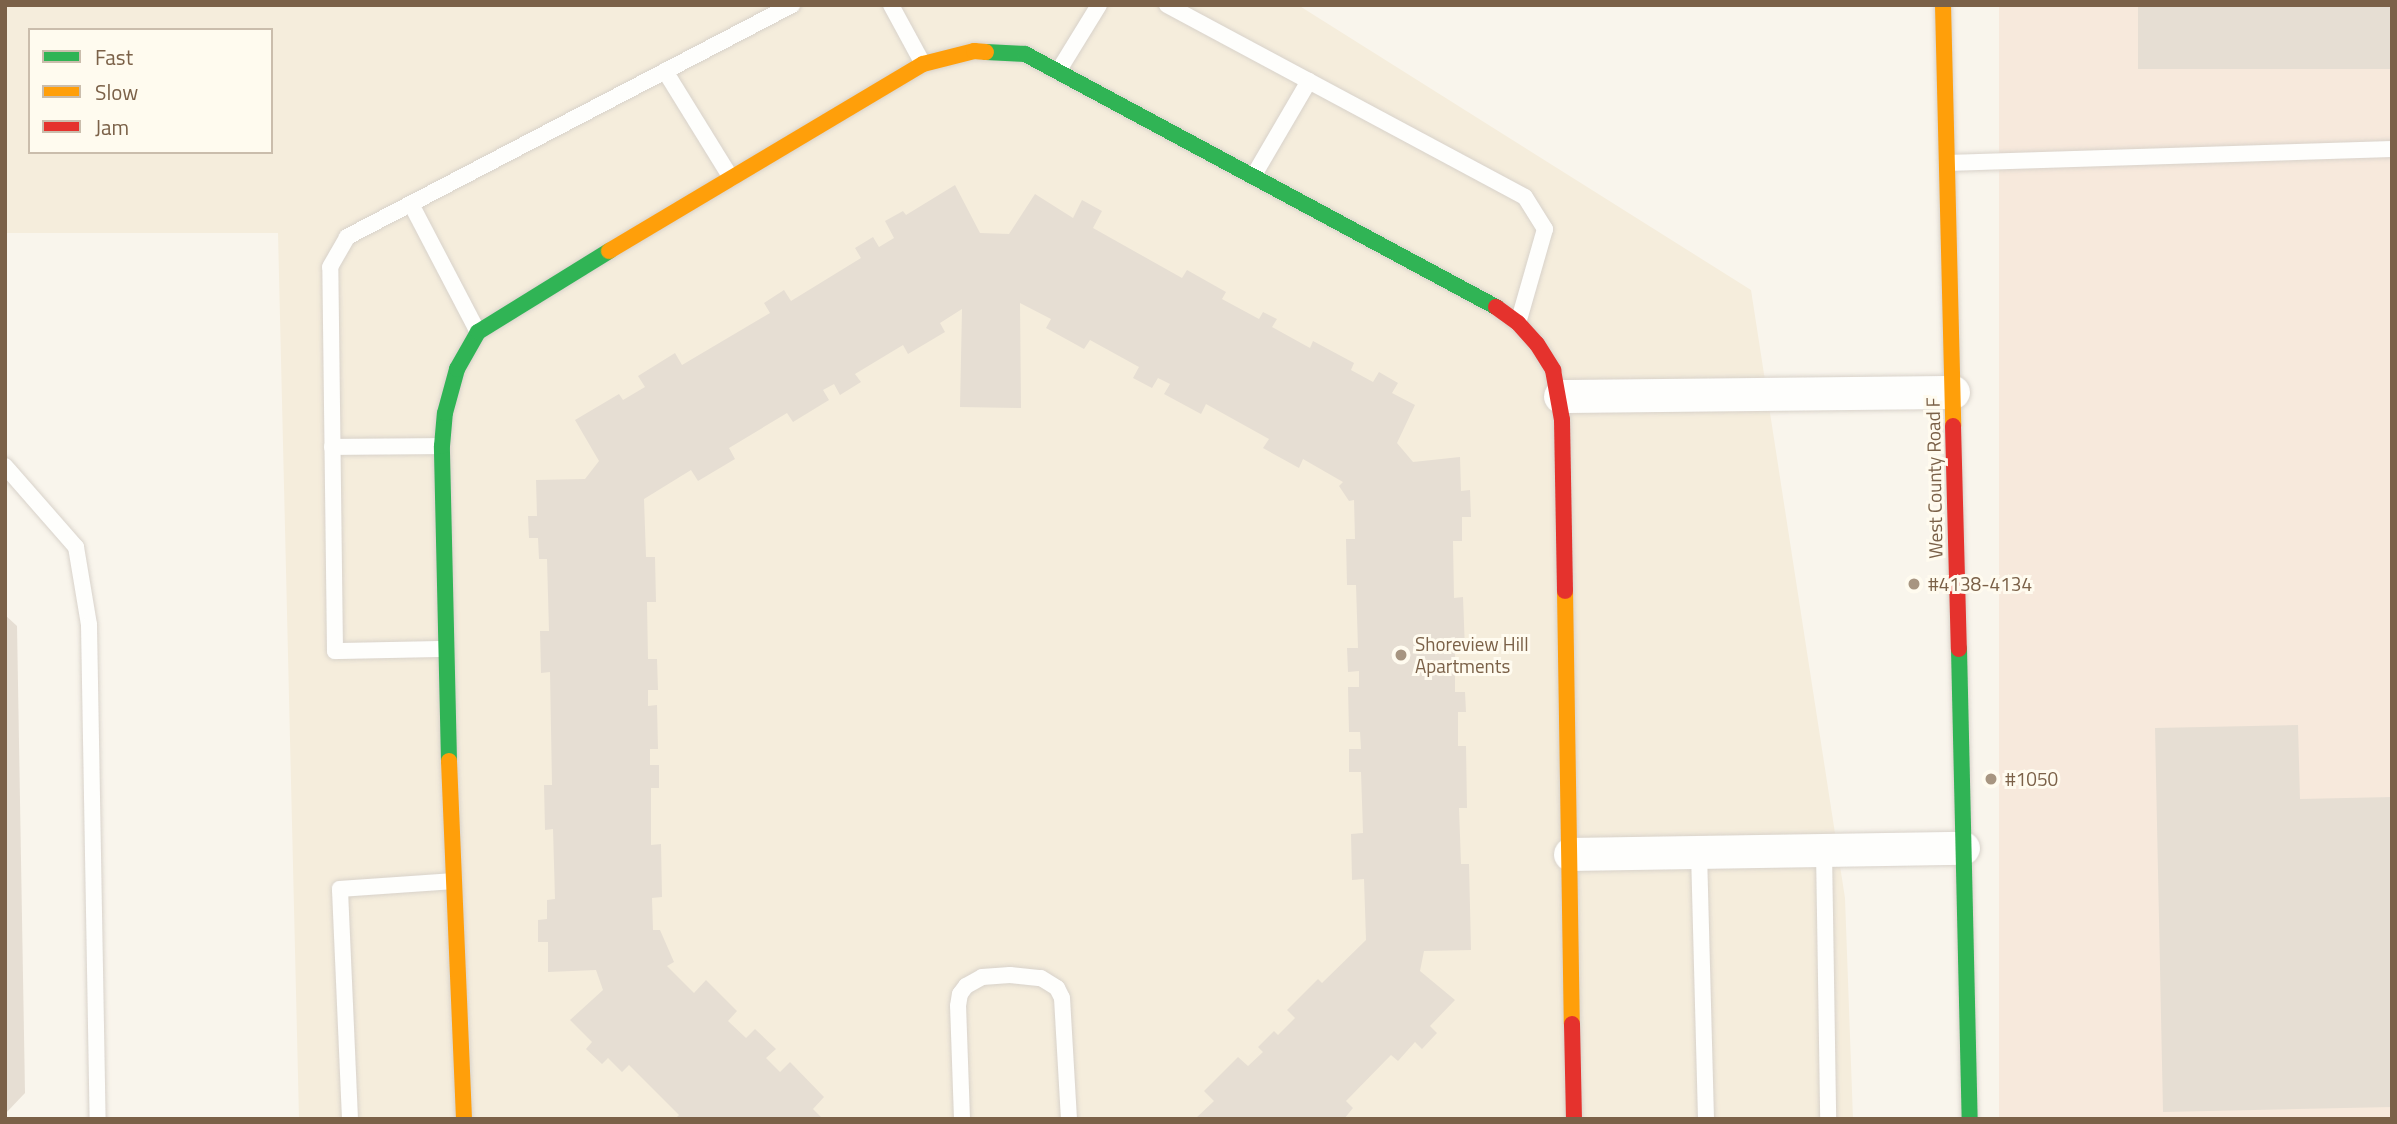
<!DOCTYPE html>
<html>
<head>
<meta charset="utf-8">
<style>
  body { margin:0 }
  #map { position:relative; width:2397px; height:1124px; overflow:hidden; background:#f9f5ec; font-family:"Titillium Web",sans-serif }
  div>[style] { position:absolute }
  [style*='--x'] { left:calc(var(--x)*1px); top:calc(var(--y)*1px); width:calc(var(--w)*1px); rotate:calc(var(--a)*1deg) }
  .residential>* { inset:0; background:#f5eddc }
  .commercial>* { inset:0; background:#f7e9dc; transform-origin:0 0 }
  .building>* { inset:0; background:#e6ded3; transform-origin:0 0 }
  .roads { filter:drop-shadow(0 0 2px #d8d2ca) drop-shadow(0 0 2px #d8d2ca) }
  .lane>* { height:16px; margin:-8px; padding:0 8px; transform-origin:8px; border-radius:8px; background:#fefefc }
  .street>* { height:33px; margin:-16.5px; padding:0 16.5px; transform-origin:16.5px; border-radius:16.5px; background:#fefefc }
  .fast>* { height:16px; margin:-8px; padding:0 8px; transform-origin:8px; border-radius:8px; background:#30b455 }
  .slow>* { height:16px; margin:-8px; padding:0 8px; transform-origin:8px; border-radius:8px; background:#ff9f0a }
  .jam>* { height:16px; margin:-8px; padding:0 8px; transform-origin:8px; border-radius:8px; background:#e5322d }
  .dots>* { width:19px; height:19px; translate:-50% -50%; box-sizing:border-box; border:4px solid #fffbef; border-radius:50% }
  span { translate:-50% -50%; white-space:nowrap; text-align:center; line-height:1.15; -webkit-text-stroke:6px #fffbef; paint-order:stroke }
  .street-label { font-size:19px; color:#7b6148 }
  .poi-label { font-size:19px; color:#7b6148 }
  .left { translate:0 -50%; text-align:left }
  .frame { position:absolute; inset:0; border:7px solid #7b6148; pointer-events:none }
  .legend { position:absolute; left:28px; top:28px; width:245px; height:126px; box-sizing:border-box; background:#fffbef; border:2px solid #cabdac; margin:0; padding:9px 12px; list-style:none; font-size:21px; color:#7b6148 }
  .legend li { display:flex; align-items:center; gap:14px; height:35px }
  .legend b { width:35px; border:2px solid #cabdac }
</style>
</head>
<body>
<div id="map">
  <div class="residential">
    <div style="clip-path:polygon(evenodd,5px 5px,1298px 5px,1751px 290px,1845px 898px,1853px 1119px,299px 1119px,278px 233px,5px 233px,5px 5px,30px 30px,271px 30px,271px 152px,30px 152px,30px 30px)"></div>
  </div>
  <div class="commercial">
    <div style="left:1999px;top:5px;width:393px;height:1115px"></div>
  </div>
  <div class="building">
    <div style="left:2138px;top:5px;width:254px;height:64px"></div>
    <div style="clip-path:polygon(955px 185px,980px 233px,1009px 234px,1035px 194px,1073px 218px,1082px 200px,1102px 211px,1093px 228px,1182px 278px,1187px 270px,1226px 292px,1222px 299px,1259px 319px,1263px 312px,1277px 319px,1272px 327px,1310px 348px,1313px 341px,1354px 363px,1351px 370px,1373px 382px,1379px 372px,1398px 383px,1392px 393px,1415px 405px,1397px 443px,1413px 462px,1460px 457px,1461px 491px,1470px 490px,1471px 517px,1462px 517px,1462px 541px,1453px 541px,1454px 598px,1463px 597px,1465px 650px,1455px 650px,1455px 692px,1465px 692px,1466px 712px,1458px 712px,1458px 746px,1466px 746px,1467px 808px,1459px 808px,1461px 864px,1469px 864px,1471px 950px,1424px 951px,1420px 971px,1455px 1000px,1430px 1026px,1437px 1033px,1422px 1049px,1415px 1042px,1398px 1061px,1391px 1055px,1346px 1101px,1353px 1108px,1344px 1119px,1195px 1119px,1214px 1101px,1204px 1091px,1238px 1057px,1248px 1066px,1263px 1052px,1258px 1047px,1274px 1031px,1278px 1035px,1295px 1018px,1287px 1010px,1318px 979px,1322px 983px,1366px 940px,1364px 879px,1352px 880px,1351px 834px,1363px 833px,1361px 772px,1349px 772px,1349px 749px,1361px 749px,1360px 732px,1349px 732px,1348px 687px,1359px 687px,1359px 671px,1348px 672px,1347px 648px,1358px 648px,1356px 585px,1347px 585px,1346px 539px,1355px 539px,1354px 500px,1349px 501px,1339px 486px,1343px 482px,1303px 459px,1299px 468px,1263px 448px,1269px 439px,1206px 404px,1201px 414px,1164px 394px,1170px 384px,1158px 378px,1152px 388px,1133px 378px,1139px 367px,1090px 340px,1084px 349px,1046px 328px,1051px 319px,1020px 303px,1021px 408px,960px 407px,962px 309px,940px 323px,945px 332px,908px 354px,903px 345px,855px 374px,861px 382px,840px 395px,834px 384px,823px 390px,829px 400px,793px 422px,787px 413px,729px 448px,735px 459px,698px 481px,691px 470px,644px 499px,646px 557px,655px 557px,656px 602px,647px 602px,648px 659px,657px 659px,658px 690px,648px 690px,648px 706px,657px 705px,658px 749px,650px 749px,650px 765px,659px 765px,659px 788px,651px 788px,651px 845px,661px 844px,662px 897px,652px 898px,653px 930px,660px 930px,674px 962px,667px 966px,694px 993px,706px 980px,737px 1011px,728px 1021px,746px 1038px,755px 1029px,776px 1049px,766px 1058px,780px 1072px,790px 1062px,824px 1097px,813px 1109px,823px 1119px,675px 1119px,679px 1115px,629px 1065px,622px 1072px,608px 1058px,602px 1064px,586px 1049px,592px 1042px,570px 1020px,603px 990px,596px 970px,548px 972px,548px 942px,538px 942px,538px 920px,547px 919px,547px 900px,555px 899px,553px 829px,545px 830px,544px 785px,552px 785px,550px 672px,541px 673px,540px 631px,549px 631px,547px 559px,539px 559px,538px 538px,529px 538px,528px 516px,537px 516px,536px 480px,585px 479px,599px 461px,575px 420px,619px 394px,623px 400px,645px 387px,638px 376px,675px 353px,682px 365px,770px 313px,764px 303px,784px 290px,791px 301px,861px 258px,855px 248px,873px 237px,879px 247px,894px 238px,885px 221px,903px 211px,906px 215px)"></div>
    <div style="clip-path:polygon(5px 615px,17px 626px,25px 1093px,5px 1114px)"></div>
    <div style="clip-path:polygon(2298px 725px,2300px 799px,2392px 797px,2392px 1107px,2163px 1112px,2155px 728px)"></div>
  </div>
  <div class="roads">
    <div class="lane">
      <div style="--x:891;--y:5;--w:67;--a:61.5"></div>
      <div style="--x:1167;--y:5;--w:406;--a:28.2"></div>
      <div style="--x:1525;--y:197;--w:38;--a:58"></div>
      <div style="--x:1545;--y:229;--w:98;--a:106"></div>
      <div style="--x:1059;--y:70;--w:76;--a:-58.4"></div>
      <div style="--x:665;--y:71;--w:126;--a:58.3"></div>
      <div style="--x:1947;--y:163;--w:445;--a:-1.8"></div>
      <div style="--x:1254;--y:175;--w:109;--a:-59.7"></div>
      <div style="--x:411;--y:204;--w:144;--a:62.4"></div>
      <div style="--x:332;--y:447;--w:110;--a:-0.5"></div>
      <div style="--x:5;--y:466;--w:108;--a:48.8"></div>
      <div style="--x:76;--y:547;--w:79;--a:80.5"></div>
      <div style="--x:89;--y:625;--w:494;--a:89"></div>
      <div style="--x:444;--y:649;--w:109;--a:178.9"></div>
      <div style="--x:335;--y:651;--w:384;--a:-90.7"></div>
      <div style="--x:330;--y:267;--w:34;--a:-60"></div>
      <div style="--x:347;--y:237;--w:502;--a:-27.54"></div>
      <div style="--x:1824;--y:851;--w:268;--a:89.1"></div>
      <div style="--x:1699;--y:852;--w:267;--a:88.5"></div>
      <div style="--x:350;--y:1119;--w:230;--a:-92.5"></div>
      <div style="--x:340;--y:889;--w:114;--a:-4"></div>
      <div style="--x:962;--y:1119;--w:113;--a:-92"></div>
      <div style="--x:958;--y:1006;--w:12;--a:-81"></div>
      <div style="--x:960;--y:994;--w:10;--a:-53"></div>
      <div style="--x:966;--y:986;--w:18;--a:-29"></div>
      <div style="--x:982;--y:977;--w:28;--a:-4"></div>
      <div style="--x:1010;--y:975;--w:31;--a:6"></div>
      <div style="--x:1041;--y:978;--w:19;--a:32"></div>
      <div style="--x:1057;--y:988;--w:11;--a:63"></div>
      <div style="--x:1062;--y:998;--w:121;--a:86.7"></div>
    </div>
    <div class="street">
      <div style="--x:1560;--y:396;--w:393;--a:-0.6"></div>
      <div style="--x:1570;--y:854;--w:393;--a:-0.9"></div>
    </div>
    <div class="fast">
      <div style="--x:986;--y:52;--w:39;--a:3"></div>
      <div style="--x:1025;--y:54;--w:535;--a:28.24"></div>
      <div style="--x:1959;--y:649;--w:470;--a:88.7"></div>
      <div style="--x:449;--y:761;--w:315;--a:-91.3"></div>
      <div style="--x:442;--y:446;--w:33;--a:-85"></div>
      <div style="--x:445;--y:413;--w:46;--a:-74.7"></div>
      <div style="--x:457;--y:369;--w:43;--a:-60.4"></div>
      <div style="--x:478;--y:332;--w:154;--a:-31.7"></div>
    </div>
    <div class="slow">
      <div style="--x:1943;--y:5;--w:421;--a:88.6"></div>
      <div style="--x:609;--y:251;--w:365;--a:-30.8"></div>
      <div style="--x:923;--y:64;--w:53;--a:-14.3"></div>
      <div style="--x:974;--y:51;--w:12;--a:5"></div>
      <div style="--x:1565;--y:591;--w:433;--a:89.1"></div>
      <div style="--x:449;--y:761;--w:358;--a:87.6"></div>
    </div>
    <div class="jam">
      <div style="--x:1496;--y:307;--w:27;--a:36"></div>
      <div style="--x:1518;--y:323;--w:28;--a:48"></div>
      <div style="--x:1537;--y:344;--w:31;--a:58"></div>
      <div style="--x:1553;--y:370;--w:51;--a:79.8"></div>
      <div style="--x:1562;--y:420;--w:171;--a:89"></div>
      <div style="--x:1953;--y:426;--w:223;--a:88.5"></div>
      <div style="--x:1572;--y:1024;--w:95;--a:88.8"></div>
    </div>
  </div>
  <div class="dots">
    <div style="left:1914px;top:584px;background:#a79581"></div>
    <div style="left:1401px;top:655px;background:#a79581"></div>
    <div style="left:1991px;top:779px;background:#a79581"></div>
  </div>
  <div class="street-label">
    <span style="left:1934px;top:478px;rotate:-91deg">West County Road F</span>
  </div>
  <div class="poi-label">
    <span class="left" style="left:1928px;top:584px">#4138-4134</span>
    <span class="left" style="left:1415px;top:655px">Shoreview Hill<br>Apartments</span>
    <span class="left" style="left:2005px;top:779px">#1050</span>
  </div>
  <div class="frame"></div>
  <ul class="legend">
  <li><b style="height:9px;background:#30b455"></b>Fast</li>
  <li><b style="height:9px;background:#ff9f0a"></b>Slow</li>
  <li><b style="height:9px;background:#e5322d"></b>Jam</li>
  </ul>
</div>
</body>
</html>
